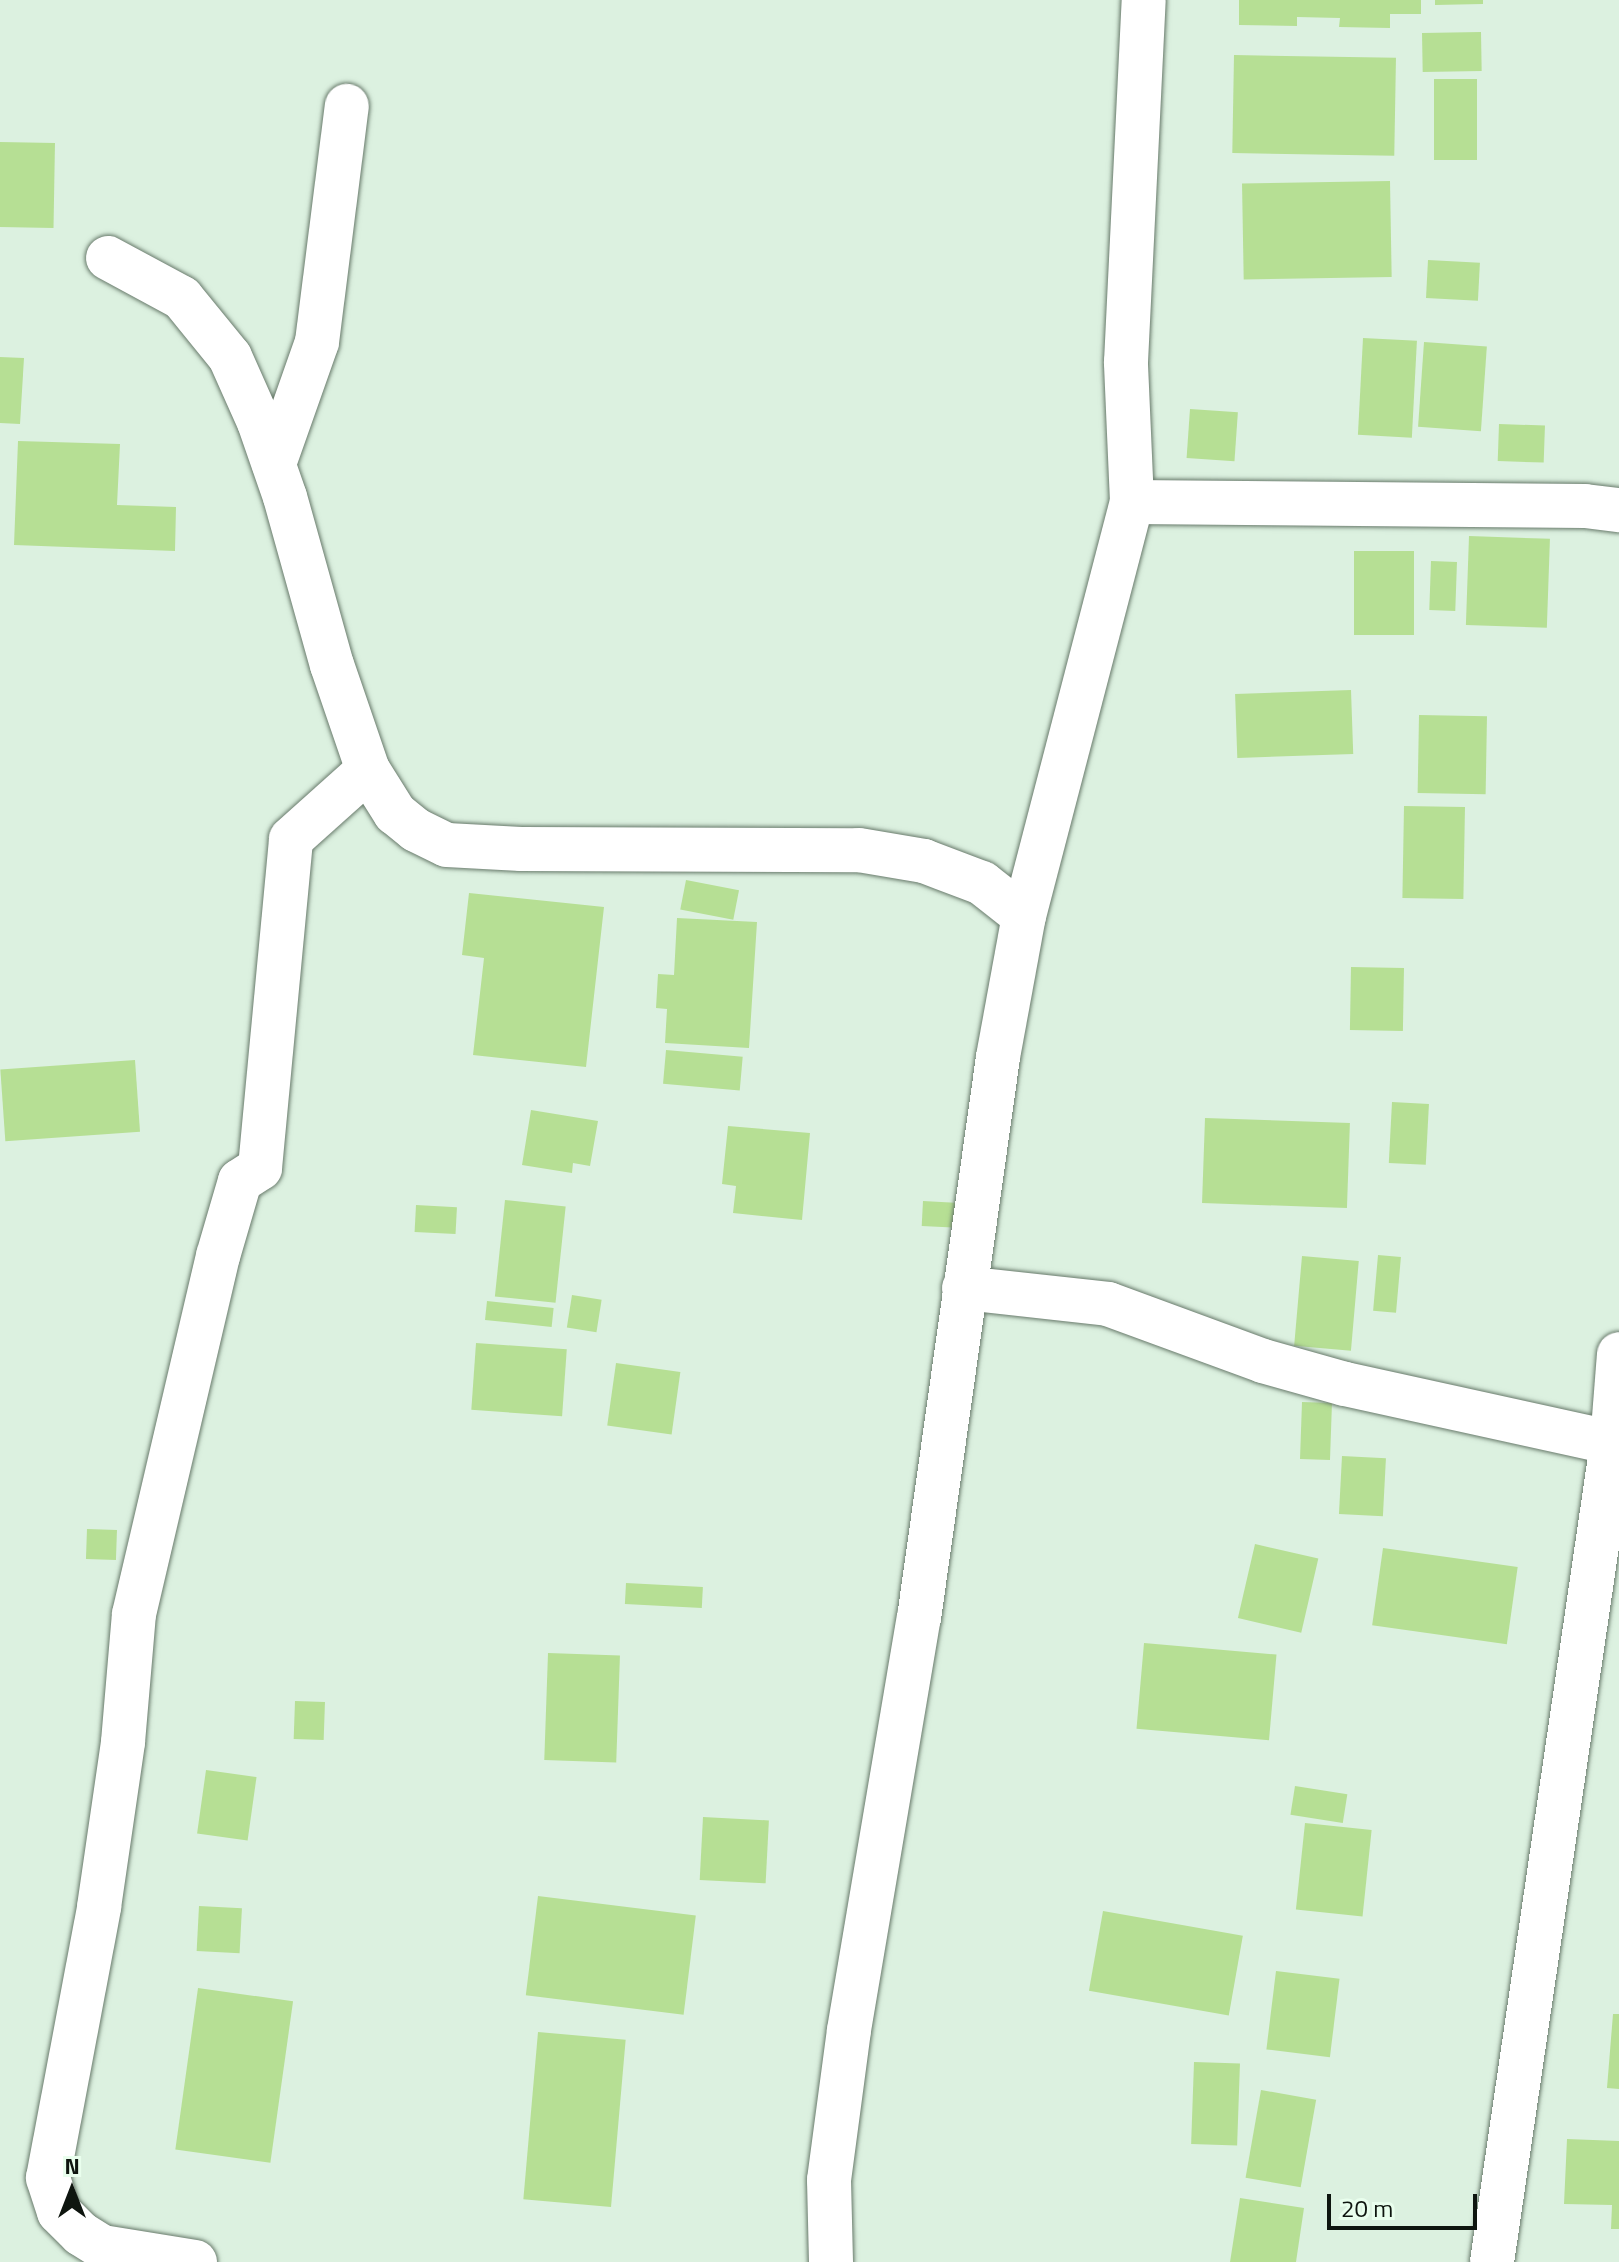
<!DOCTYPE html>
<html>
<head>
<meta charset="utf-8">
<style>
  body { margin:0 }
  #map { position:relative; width:1619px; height:2262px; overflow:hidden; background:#dcf1e0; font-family:"Titillium Web",sans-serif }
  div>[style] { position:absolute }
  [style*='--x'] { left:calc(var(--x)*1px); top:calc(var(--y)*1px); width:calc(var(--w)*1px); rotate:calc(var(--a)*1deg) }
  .building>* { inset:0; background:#b6df94; transform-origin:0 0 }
  .roads { filter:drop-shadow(0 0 2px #687a6b) drop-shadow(0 0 2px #687a6b) }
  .minor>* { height:44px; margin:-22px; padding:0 22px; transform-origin:22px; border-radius:22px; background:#fff }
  span { translate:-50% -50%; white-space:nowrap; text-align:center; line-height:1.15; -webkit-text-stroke:7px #e9feed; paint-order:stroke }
  .north { position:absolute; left:32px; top:2150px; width:80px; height:80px; -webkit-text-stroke:6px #e9feed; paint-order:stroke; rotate:0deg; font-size:22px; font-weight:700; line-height:32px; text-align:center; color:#0e150f }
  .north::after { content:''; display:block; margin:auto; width:28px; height:36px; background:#0e150f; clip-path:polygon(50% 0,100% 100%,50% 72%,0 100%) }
  .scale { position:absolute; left:1327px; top:2194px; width:150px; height:36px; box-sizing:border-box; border:4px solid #0e150f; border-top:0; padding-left:10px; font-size:24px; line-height:28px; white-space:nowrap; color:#0e150f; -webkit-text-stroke:6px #e9feed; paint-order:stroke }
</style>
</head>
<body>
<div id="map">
  <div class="building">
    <div style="clip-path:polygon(1239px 0,1421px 0,1421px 14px,1390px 14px,1390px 28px,1339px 27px,1340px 18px,1297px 17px,1297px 26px,1239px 25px)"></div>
    <div style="clip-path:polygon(1435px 0,1483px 0,1483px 4px,1435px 5px)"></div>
    <div style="left:1481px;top:32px;width:39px;height:59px;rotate:89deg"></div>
    <div style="left:1234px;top:55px;width:162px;height:98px;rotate:1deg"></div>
    <div style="left:1434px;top:79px;width:43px;height:81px"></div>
    <div style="left:0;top:142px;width:55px;height:85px;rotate:1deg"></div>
    <div style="left:1390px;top:181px;width:96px;height:148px;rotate:89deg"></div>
    <div style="left:1428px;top:260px;width:52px;height:38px;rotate:3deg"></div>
    <div style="left:1363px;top:338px;width:54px;height:97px;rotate:3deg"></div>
    <div style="left:1424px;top:342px;width:63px;height:85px;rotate:4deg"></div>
    <div style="clip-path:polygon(0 357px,24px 358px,20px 424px,0 423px)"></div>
    <div style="left:1190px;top:409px;width:48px;height:49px;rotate:4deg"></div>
    <div style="left:1499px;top:424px;width:46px;height:37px;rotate:2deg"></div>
    <div style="clip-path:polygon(18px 441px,120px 444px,117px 505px,176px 507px,175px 551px,14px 545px)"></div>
    <div style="left:1469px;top:536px;width:81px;height:89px;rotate:2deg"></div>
    <div style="left:1354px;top:551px;width:60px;height:84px"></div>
    <div style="left:1431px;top:561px;width:26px;height:49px;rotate:2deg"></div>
    <div style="left:1351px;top:690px;width:64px;height:116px;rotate:88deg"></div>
    <div style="left:1419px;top:715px;width:68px;height:78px;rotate:1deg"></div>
    <div style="left:1404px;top:806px;width:61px;height:92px;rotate:1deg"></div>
    <div style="left:686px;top:880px;width:54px;height:30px;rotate:11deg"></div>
    <div style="clip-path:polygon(469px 893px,604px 907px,586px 1067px,473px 1055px,484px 958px,462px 955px)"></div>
    <div style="clip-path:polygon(677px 918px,757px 922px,749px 1048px,665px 1043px,667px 1009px,656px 1008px,658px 974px,674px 975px)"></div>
    <div style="left:1351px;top:967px;width:53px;height:63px;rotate:1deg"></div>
    <div style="left:666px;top:1050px;width:77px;height:34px;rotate:5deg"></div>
    <div style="left:135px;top:1060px;width:72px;height:135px;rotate:86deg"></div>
    <div style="left:1392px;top:1102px;width:37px;height:61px;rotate:3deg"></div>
    <div style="clip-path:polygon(531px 1110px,598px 1121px,590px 1166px,573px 1163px,572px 1173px,522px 1165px)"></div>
    <div style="left:1205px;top:1118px;width:145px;height:85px;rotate:2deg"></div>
    <div style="clip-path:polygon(728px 1126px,810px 1133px,802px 1220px,733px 1213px,736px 1186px,722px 1184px)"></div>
    <div style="left:505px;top:1200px;width:61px;height:97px;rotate:6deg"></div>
    <div style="left:923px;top:1201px;width:41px;height:25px;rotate:3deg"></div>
    <div style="left:416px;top:1205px;width:41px;height:27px;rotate:3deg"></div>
    <div style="left:1378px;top:1255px;width:23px;height:56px;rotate:5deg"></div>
    <div style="left:1302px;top:1256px;width:57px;height:90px;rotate:5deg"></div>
    <div style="left:572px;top:1295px;width:30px;height:33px;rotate:9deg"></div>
    <div style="left:487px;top:1301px;width:67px;height:19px;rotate:6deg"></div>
    <div style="left:476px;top:1343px;width:91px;height:67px;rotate:4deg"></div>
    <div style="left:616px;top:1363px;width:65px;height:63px;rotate:8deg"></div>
    <div style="left:1302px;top:1402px;width:30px;height:57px;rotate:2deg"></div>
    <div style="left:1342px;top:1456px;width:44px;height:58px;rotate:3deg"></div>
    <div style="left:87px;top:1529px;width:30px;height:30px;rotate:2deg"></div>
    <div style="left:1255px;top:1544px;width:65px;height:76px;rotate:13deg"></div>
    <div style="left:1383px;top:1548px;width:136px;height:78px;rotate:8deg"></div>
    <div style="left:626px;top:1583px;width:77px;height:21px;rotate:3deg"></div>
    <div style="left:1144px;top:1643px;width:133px;height:86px;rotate:5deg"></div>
    <div style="left:548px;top:1653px;width:72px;height:107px;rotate:2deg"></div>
    <div style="left:295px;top:1701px;width:30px;height:38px;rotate:2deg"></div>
    <div style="left:206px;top:1770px;width:51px;height:64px;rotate:8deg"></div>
    <div style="left:1295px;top:1786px;width:53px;height:29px;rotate:9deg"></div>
    <div style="left:703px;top:1817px;width:66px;height:63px;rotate:3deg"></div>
    <div style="left:1305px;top:1823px;width:67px;height:87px;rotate:6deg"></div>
    <div style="left:538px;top:1896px;width:159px;height:100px;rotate:7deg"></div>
    <div style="left:199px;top:1906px;width:43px;height:45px;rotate:3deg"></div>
    <div style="left:1103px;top:1911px;width:142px;height:81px;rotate:10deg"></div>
    <div style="left:1276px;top:1971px;width:64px;height:79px;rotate:7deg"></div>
    <div style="left:198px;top:1988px;width:96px;height:163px;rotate:8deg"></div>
    <div style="clip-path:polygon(1613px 2014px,1619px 2014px,1619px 2089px,1607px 2088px)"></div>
    <div style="left:538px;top:2032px;width:88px;height:168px;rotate:5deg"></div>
    <div style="left:1194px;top:2062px;width:46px;height:82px;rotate:2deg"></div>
    <div style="left:1261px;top:2090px;width:56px;height:89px;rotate:10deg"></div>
    <div style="clip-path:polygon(1567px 2139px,1619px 2141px,1619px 2229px,1611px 2229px,1612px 2205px,1564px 2204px)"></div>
    <div style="clip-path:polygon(1240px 2198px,1304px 2208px,1296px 2262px,1230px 2262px)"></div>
  </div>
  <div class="roads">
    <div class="minor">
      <div style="--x:108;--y:258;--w:84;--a:28.4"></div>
      <div style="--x:182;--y:298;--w:76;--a:50.9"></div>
      <div style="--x:230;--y:357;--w:71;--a:66"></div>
      <div style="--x:259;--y:422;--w:79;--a:70.9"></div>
      <div style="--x:285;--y:497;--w:174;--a:74.4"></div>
      <div style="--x:332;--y:665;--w:111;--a:71.1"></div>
      <div style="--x:368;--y:770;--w:51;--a:57.9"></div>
      <div style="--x:395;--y:813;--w:27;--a:39"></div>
      <div style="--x:416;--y:830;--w:34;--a:26"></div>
      <div style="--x:447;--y:845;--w:74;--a:3.1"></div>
      <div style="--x:521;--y:849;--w:338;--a:0.2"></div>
      <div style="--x:859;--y:850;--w:66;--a:9.6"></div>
      <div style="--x:924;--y:861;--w:62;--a:20.8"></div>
      <div style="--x:982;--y:883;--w:53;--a:38.2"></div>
      <div style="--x:274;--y:464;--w:129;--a:-70.6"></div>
      <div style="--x:317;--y:342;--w:238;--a:-82.8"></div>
      <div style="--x:1132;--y:502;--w:453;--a:0.5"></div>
      <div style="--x:1585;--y:506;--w:34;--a:7"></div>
      <div style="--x:964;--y:1288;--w:145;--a:6.3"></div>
      <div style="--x:1108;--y:1304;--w:165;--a:20.2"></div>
      <div style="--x:1263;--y:1361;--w:85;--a:15.7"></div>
      <div style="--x:1345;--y:1384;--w:280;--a:12.4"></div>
      <div style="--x:195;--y:2262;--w:94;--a:-170.8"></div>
      <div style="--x:102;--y:2247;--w:25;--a:-148"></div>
      <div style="--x:81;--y:2234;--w:31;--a:-135"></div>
      <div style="--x:59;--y:2212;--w:36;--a:-108"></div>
      <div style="--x:48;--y:2178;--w:276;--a:-79.3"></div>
      <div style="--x:99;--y:1907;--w:167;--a:-81.7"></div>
      <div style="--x:123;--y:1742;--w:128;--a:-85.1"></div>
      <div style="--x:134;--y:1614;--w:368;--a:-76.8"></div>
      <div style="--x:218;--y:1256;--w:78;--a:-73.7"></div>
      <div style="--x:240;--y:1181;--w:24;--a:-33"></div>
      <div style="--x:260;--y:1168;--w:330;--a:-84.6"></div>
      <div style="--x:291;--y:839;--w:103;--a:-41.9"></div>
      <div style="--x:831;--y:2262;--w:82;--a:-91.4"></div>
      <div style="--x:829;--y:2180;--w:151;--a:-82.4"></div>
      <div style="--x:849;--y:2030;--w:418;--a:-80.4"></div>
      <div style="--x:919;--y:1618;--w:567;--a:-81.98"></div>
      <div style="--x:998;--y:1057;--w:143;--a:-79.6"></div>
      <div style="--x:1024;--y:916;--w:428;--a:-75.4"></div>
      <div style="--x:1132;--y:502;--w:140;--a:-92.5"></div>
      <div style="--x:1126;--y:362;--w:362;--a:-87.2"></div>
      <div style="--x:1492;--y:2262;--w:828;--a:-81.66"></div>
      <div style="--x:1612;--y:1443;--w:89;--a:-85.5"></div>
    </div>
  </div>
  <div class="north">N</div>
  <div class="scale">20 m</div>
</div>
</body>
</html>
